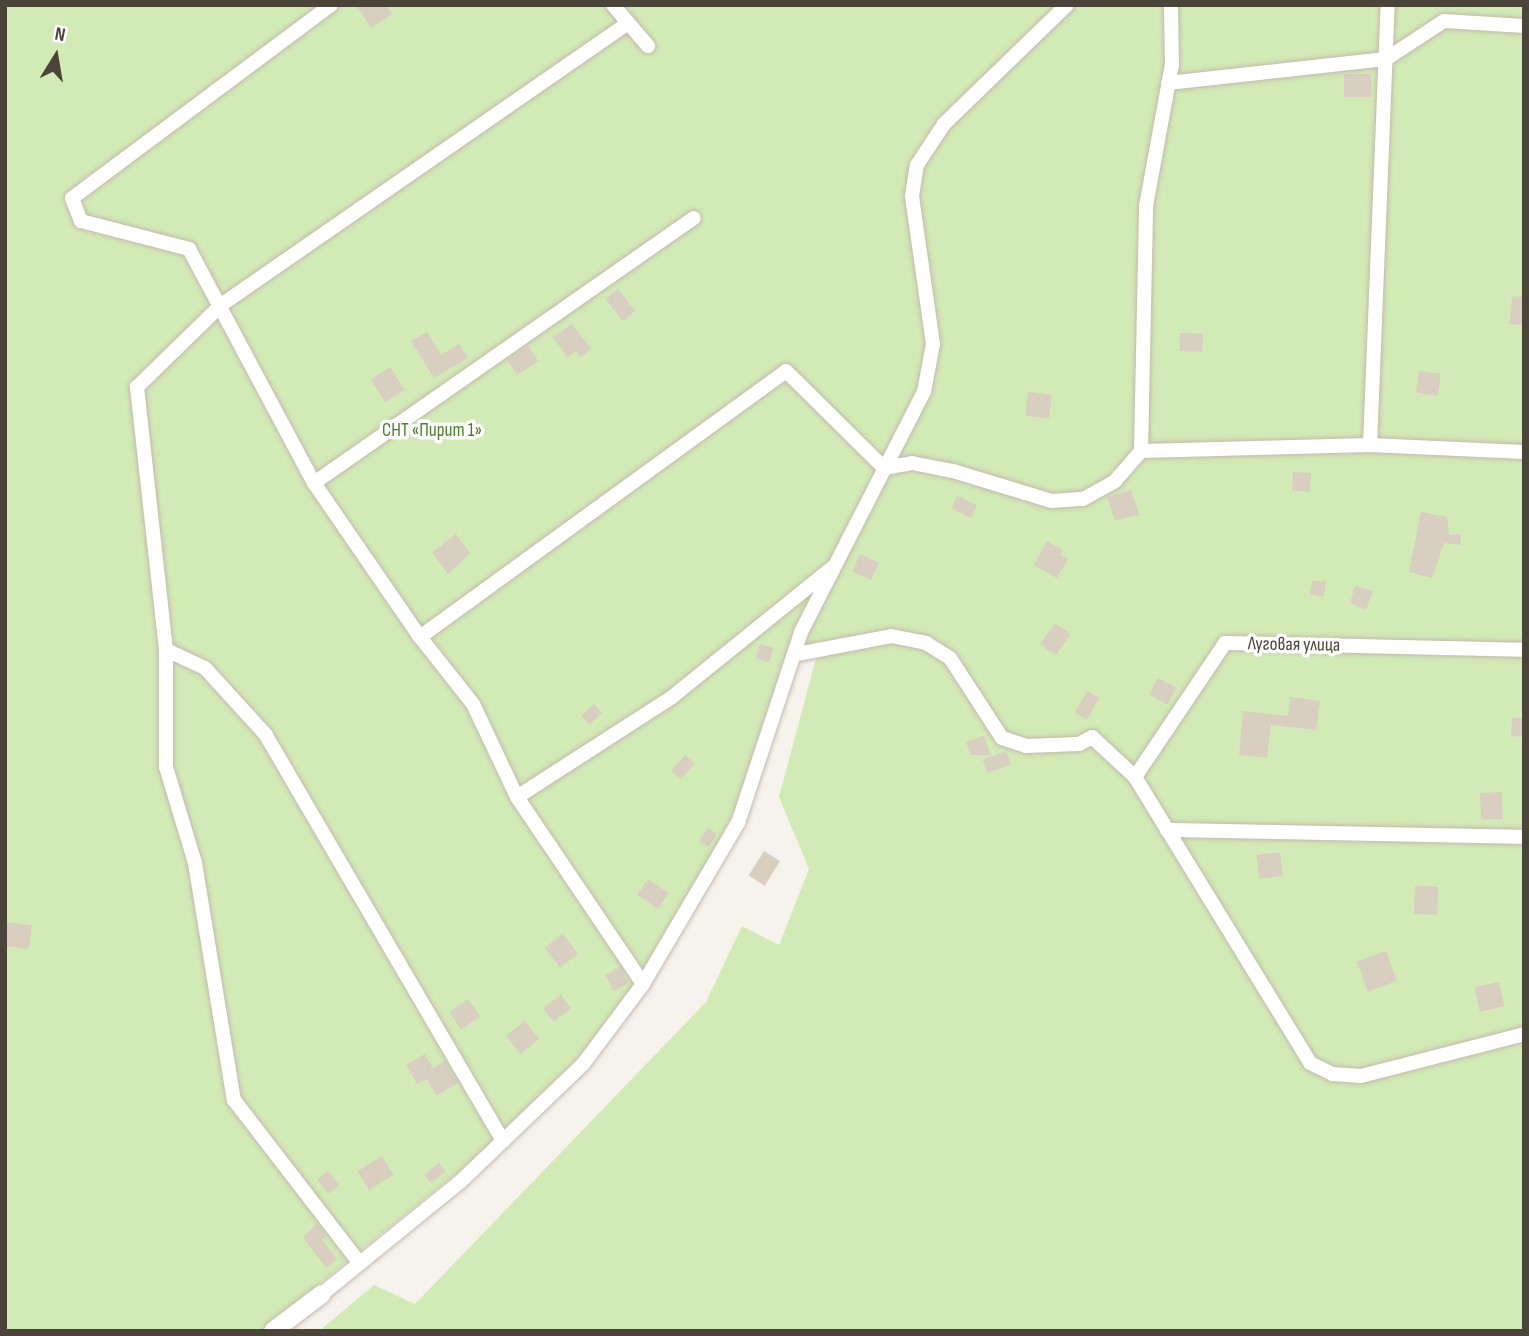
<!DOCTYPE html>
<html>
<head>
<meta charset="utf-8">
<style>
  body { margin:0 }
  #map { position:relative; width:1529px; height:1336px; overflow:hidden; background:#f6f3ec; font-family:"Sofia Sans Condensed",sans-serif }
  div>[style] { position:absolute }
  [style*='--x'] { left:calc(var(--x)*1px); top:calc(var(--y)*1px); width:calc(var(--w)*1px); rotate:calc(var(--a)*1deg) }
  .green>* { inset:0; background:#d2eab5 }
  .building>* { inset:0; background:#d8cfc1; transform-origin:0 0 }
  .roads { filter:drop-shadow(0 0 2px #c2bbae) drop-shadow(0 0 2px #c2bbae) }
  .minor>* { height:14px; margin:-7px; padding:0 7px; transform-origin:7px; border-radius:7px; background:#fff }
  .tertiary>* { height:18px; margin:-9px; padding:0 9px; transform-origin:9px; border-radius:9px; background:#fff }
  span { translate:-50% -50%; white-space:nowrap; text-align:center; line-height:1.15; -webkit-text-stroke:7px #fff; paint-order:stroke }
  .park-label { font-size:19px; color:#4a7f2a }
  .street-label { font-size:19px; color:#4b4439 }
  .frame { position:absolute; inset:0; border:7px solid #4b4439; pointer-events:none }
  .north { position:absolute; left:21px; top:21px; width:70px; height:70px; -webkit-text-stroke:5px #fff; paint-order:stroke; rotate:11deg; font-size:19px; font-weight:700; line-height:28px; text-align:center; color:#4b4439 }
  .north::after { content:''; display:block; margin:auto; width:24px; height:32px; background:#4b4439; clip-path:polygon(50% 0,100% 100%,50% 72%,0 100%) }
</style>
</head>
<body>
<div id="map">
  <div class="green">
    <div style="clip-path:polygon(5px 5px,1524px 5px,1524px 1331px,319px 1331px,374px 1285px,415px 1304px,706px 1002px,742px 926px,779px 945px,809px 869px,779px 797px,817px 655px,795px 653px,744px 793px,652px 967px,577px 1065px,488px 1148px,261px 1331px,5px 1331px)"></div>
  </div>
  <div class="building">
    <div style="clip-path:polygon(356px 5px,387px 5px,392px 14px,371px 28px)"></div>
    <div style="left:1344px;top:74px;width:27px;height:23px"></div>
    <div style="left:618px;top:289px;width:28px;height:16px;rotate:52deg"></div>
    <div style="left:1512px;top:296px;width:12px;height:28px;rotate:5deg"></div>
    <div style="clip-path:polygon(572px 324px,591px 349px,580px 357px,576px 351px,567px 357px,553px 337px)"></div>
    <div style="clip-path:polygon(427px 332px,441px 355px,459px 344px,468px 358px,434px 378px,411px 341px)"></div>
    <div style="left:1180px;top:333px;width:23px;height:18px;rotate:2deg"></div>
    <div style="left:528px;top:346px;width:18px;height:25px;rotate:56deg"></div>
    <div style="left:390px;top:367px;width:27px;height:23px;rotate:57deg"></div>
    <div style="left:1419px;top:371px;width:22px;height:22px;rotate:8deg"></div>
    <div style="left:1028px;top:392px;width:24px;height:24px;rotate:7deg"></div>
    <div style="left:1293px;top:472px;width:18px;height:19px;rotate:3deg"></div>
    <div style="clip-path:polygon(1131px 490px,1139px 515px,1115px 520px,1107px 497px)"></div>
    <div style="left:957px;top:496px;width:22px;height:14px;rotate:24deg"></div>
    <div style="clip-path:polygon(1421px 512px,1447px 517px,1449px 535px,1461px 534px,1461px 545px,1444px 543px,1432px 578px,1409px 572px)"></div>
    <div style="clip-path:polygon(456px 534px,470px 553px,448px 574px,432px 552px)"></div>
    <div style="clip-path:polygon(1047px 541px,1063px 550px,1060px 555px,1068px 559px,1057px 578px,1034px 565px)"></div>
    <div style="left:860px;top:554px;width:21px;height:19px;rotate:25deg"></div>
    <div style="left:1312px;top:580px;width:14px;height:15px;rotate:8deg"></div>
    <div style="clip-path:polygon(1355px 586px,1373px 591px,1366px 610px,1350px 603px)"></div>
    <div style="left:1055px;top:623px;width:19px;height:26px;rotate:35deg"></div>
    <div style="left:760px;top:644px;width:14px;height:15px;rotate:17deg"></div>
    <div style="left:1158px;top:678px;width:21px;height:19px;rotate:28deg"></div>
    <div style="left:1087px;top:691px;width:14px;height:25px;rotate:30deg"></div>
    <div style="clip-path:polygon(1290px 697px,1320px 701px,1316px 730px,1271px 725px,1267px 758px,1239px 755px,1243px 711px,1288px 716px)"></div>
    <div style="left:594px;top:704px;width:12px;height:17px;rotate:48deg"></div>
    <div style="clip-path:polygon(1512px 717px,1524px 719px,1524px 737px,1511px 736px)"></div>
    <div style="clip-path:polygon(984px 736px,991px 755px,971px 755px,966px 742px)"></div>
    <div style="left:1006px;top:751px;width:14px;height:25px;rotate:69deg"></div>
    <div style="left:685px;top:755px;width:13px;height:21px;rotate:42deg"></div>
    <div style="left:1502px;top:792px;width:27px;height:22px;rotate:88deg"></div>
    <div style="left:708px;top:828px;width:11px;height:16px;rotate:34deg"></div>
    <div style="left:764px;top:851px;width:19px;height:29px;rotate:32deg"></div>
    <div style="left:1280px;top:852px;width:24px;height:24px;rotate:83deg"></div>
    <div style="left:648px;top:879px;width:25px;height:19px;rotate:34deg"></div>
    <div style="left:1415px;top:886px;width:23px;height:28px;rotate:2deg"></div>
    <div style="left:6px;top:922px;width:26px;height:24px;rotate:7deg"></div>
    <div style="left:563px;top:934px;width:25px;height:23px;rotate:53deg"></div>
    <div style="left:1386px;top:951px;width:32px;height:31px;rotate:70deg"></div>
    <div style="left:620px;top:967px;width:18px;height:17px;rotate:61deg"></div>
    <div style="left:1499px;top:982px;width:25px;height:25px;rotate:78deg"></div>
    <div style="left:561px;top:995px;width:17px;height:22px;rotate:54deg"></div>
    <div style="left:468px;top:999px;width:21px;height:23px;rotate:55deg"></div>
    <div style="left:525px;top:1021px;width:23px;height:24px;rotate:52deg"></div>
    <div style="clip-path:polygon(425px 1054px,433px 1068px,445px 1061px,458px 1083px,436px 1096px,427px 1079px,417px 1084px,406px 1065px)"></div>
    <div style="left:382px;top:1156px;width:22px;height:29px;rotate:58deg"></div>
    <div style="left:439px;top:1163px;width:11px;height:19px;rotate:52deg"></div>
    <div style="left:328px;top:1171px;width:18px;height:14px;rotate:52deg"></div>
    <div style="clip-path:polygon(317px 1224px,326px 1236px,322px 1240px,337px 1259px,326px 1268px,303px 1237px)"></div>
  </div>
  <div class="roads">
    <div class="minor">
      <div style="--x:331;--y:5;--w:323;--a:143.3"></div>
      <div style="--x:72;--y:198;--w:25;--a:69"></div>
      <div style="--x:81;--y:221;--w:112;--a:14.5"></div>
      <div style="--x:189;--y:249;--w:265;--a:61.9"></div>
      <div style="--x:314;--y:483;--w:187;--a:55.5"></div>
      <div style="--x:420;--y:637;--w:85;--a:51.7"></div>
      <div style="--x:473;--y:704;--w:103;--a:64.7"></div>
      <div style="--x:517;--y:797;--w:225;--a:56"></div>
      <div style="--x:613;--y:5;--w:54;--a:49.5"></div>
      <div style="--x:1168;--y:83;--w:219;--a:-6.3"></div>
      <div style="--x:1386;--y:59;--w:69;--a:-33.2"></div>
      <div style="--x:1444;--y:21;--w:80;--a:3.6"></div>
      <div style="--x:1370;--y:445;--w:440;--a:-87.7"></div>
      <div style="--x:1141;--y:451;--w:245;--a:-88.8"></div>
      <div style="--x:1146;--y:206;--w:143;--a:-79.6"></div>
      <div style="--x:1172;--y:65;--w:60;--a:-91"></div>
      <div style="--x:314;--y:483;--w:463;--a:-34.9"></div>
      <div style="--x:420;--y:637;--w:452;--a:-36"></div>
      <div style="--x:786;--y:371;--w:138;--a:44.7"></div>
      <div style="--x:884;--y:468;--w:28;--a:-10"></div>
      <div style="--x:912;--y:463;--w:42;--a:11"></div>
      <div style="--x:953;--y:471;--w:103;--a:16.9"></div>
      <div style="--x:1052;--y:501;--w:31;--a:-4"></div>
      <div style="--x:1083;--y:499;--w:37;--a:-29"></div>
      <div style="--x:1115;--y:481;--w:40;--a:-49"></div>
      <div style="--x:1141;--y:451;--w:229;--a:-1.5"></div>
      <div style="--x:1370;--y:445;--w:154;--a:2.6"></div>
      <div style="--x:166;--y:650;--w:117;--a:90"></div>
      <div style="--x:166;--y:767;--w:100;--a:73.2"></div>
      <div style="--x:195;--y:863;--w:240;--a:80.7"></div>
      <div style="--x:234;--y:1100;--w:203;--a:52.4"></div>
      <div style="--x:797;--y:654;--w:96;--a:-10.8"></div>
      <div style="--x:891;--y:636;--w:36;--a:11"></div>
      <div style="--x:926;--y:643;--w:28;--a:32"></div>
      <div style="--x:950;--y:658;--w:95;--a:57"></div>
      <div style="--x:1002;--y:738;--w:25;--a:18"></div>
      <div style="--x:1026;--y:746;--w:53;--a:-2.2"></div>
      <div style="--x:1079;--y:744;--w:15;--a:-28"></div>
      <div style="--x:1092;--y:737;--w:59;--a:42.9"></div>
      <div style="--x:1135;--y:777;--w:335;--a:58.5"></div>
      <div style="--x:1310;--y:1063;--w:25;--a:26"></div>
      <div style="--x:1333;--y:1074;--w:28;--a:4"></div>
      <div style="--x:1361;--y:1076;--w:168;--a:-14.4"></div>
      <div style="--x:1135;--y:777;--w:161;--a:-56.1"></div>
      <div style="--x:1225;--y:643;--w:299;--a:1.3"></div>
      <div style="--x:517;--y:797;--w:184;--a:-32.8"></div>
      <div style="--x:672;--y:697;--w:206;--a:-38.9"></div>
      <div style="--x:1167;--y:830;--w:357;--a:1.1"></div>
      <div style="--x:503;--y:1141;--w:470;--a:-120.3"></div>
      <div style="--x:266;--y:735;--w:91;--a:-132.3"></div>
      <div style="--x:205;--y:668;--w:43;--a:-155.2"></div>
      <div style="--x:166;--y:650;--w:265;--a:-96.3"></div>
      <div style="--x:137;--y:387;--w:117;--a:-44.3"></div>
      <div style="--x:221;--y:305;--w:494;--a:-34.7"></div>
      <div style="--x:322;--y:1294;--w:179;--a:-39.1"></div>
      <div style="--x:461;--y:1181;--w:169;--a:-43.8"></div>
      <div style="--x:583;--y:1064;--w:100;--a:-53.1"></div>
      <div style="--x:643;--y:984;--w:187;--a:-59.5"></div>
      <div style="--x:738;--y:823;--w:201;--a:-71.7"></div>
      <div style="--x:801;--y:632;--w:270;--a:-62.9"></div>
      <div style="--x:924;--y:392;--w:49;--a:-79.4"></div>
      <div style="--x:933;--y:344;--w:149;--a:-98.1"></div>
      <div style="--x:912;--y:196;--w:31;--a:-81"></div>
      <div style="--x:917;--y:165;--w:49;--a:-56.6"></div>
      <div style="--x:944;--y:124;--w:171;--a:-44.1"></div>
    </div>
    <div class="tertiary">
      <div style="--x:273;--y:1331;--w:61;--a:-37.1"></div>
    </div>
  </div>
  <div class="park-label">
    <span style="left:432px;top:431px">СНТ «Пирит 1»</span>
  </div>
  <div class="street-label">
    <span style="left:1294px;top:645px;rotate:1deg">Луговая улица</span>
  </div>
  <div class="frame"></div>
  <div class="north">N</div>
</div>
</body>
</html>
